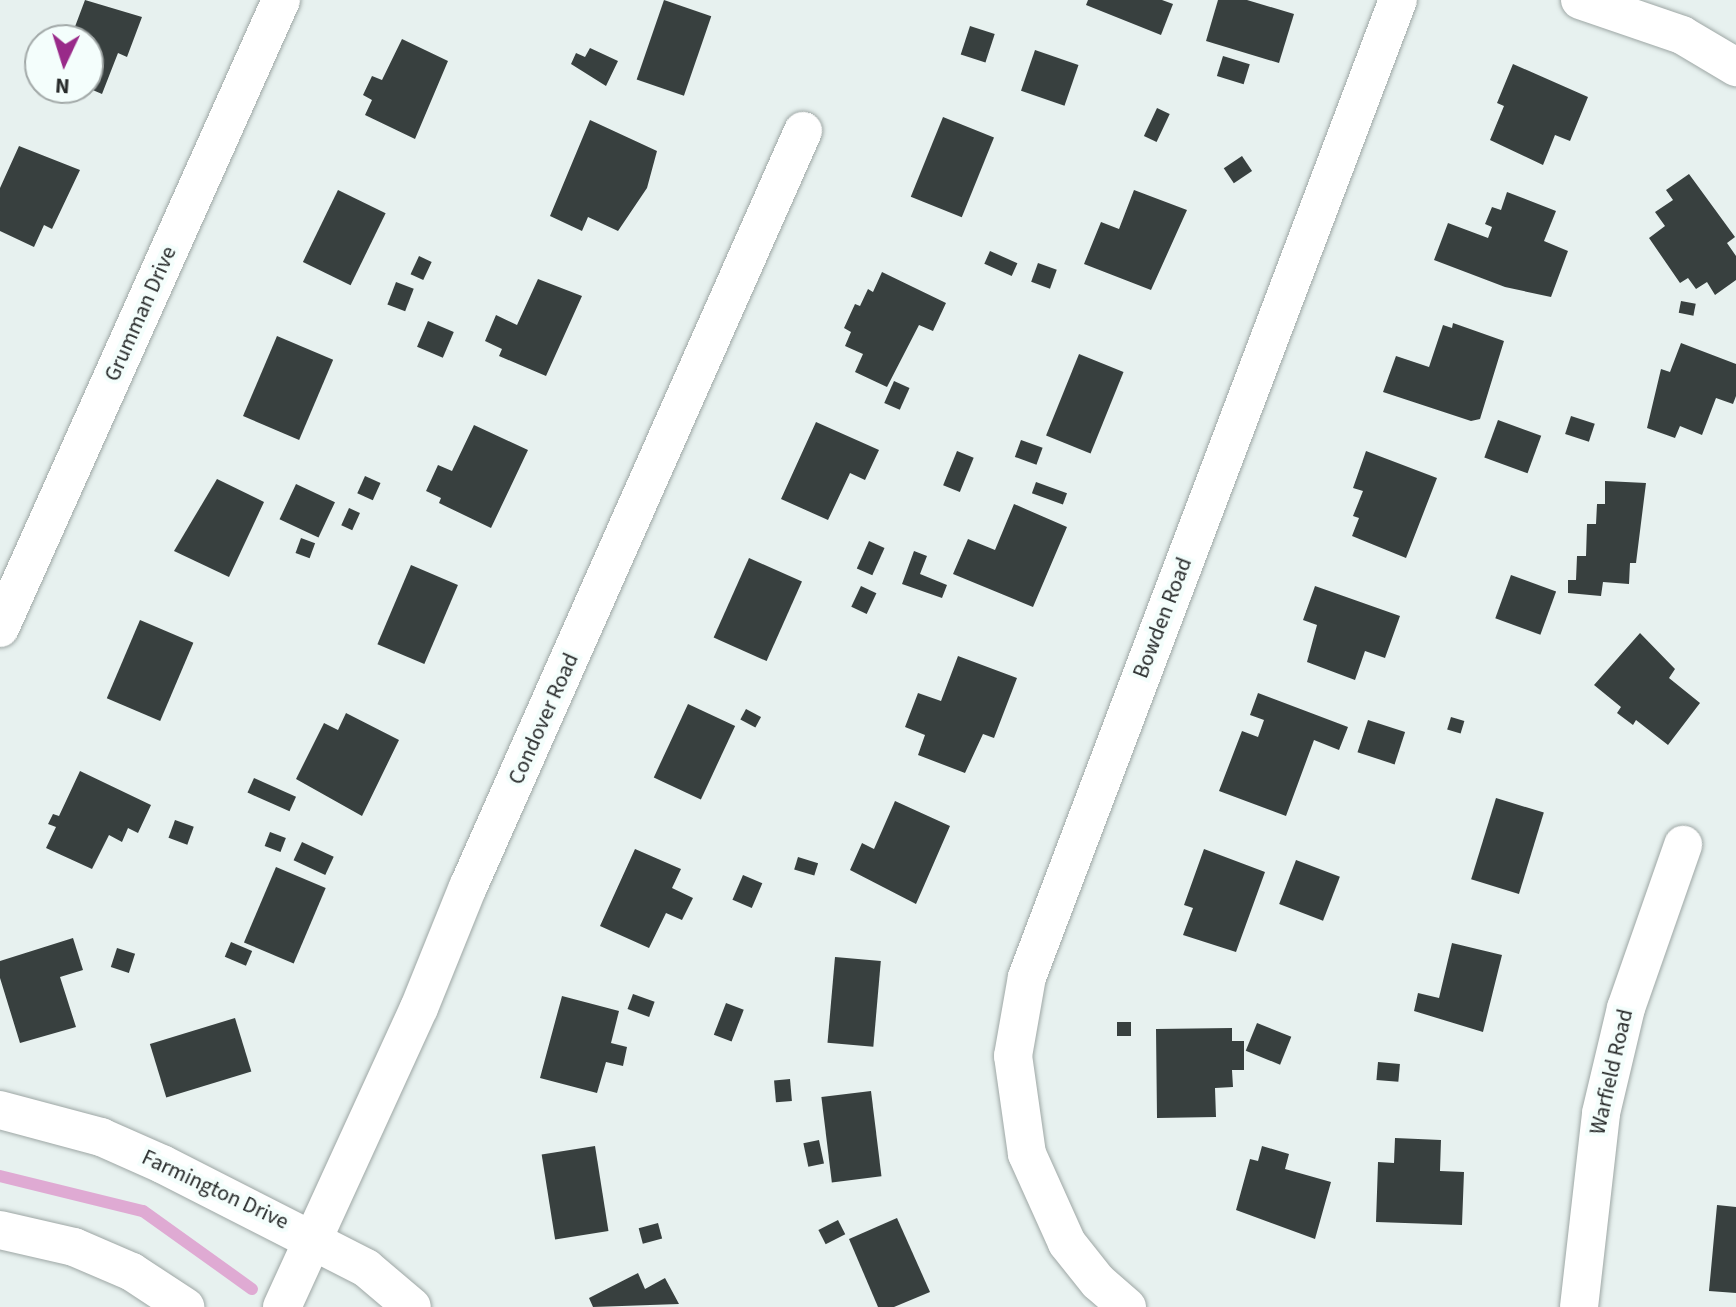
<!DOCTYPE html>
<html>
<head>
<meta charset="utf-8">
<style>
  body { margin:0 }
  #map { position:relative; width:1736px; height:1307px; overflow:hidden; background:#e7f1ef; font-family:"Source Sans 3",sans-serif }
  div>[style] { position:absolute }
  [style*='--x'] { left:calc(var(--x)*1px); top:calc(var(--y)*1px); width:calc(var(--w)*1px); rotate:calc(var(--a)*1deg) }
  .stream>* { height:12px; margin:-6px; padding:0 6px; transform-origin:6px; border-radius:6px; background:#dfaad3 }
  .building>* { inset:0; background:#38403f; transform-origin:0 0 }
  .roads { filter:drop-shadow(0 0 2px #9ea7a5) drop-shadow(0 0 2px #9ea7a5) }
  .minor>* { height:38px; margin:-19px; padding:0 19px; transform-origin:19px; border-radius:19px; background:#fff }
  span { translate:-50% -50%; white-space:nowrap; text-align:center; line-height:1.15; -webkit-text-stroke:8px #f4fefc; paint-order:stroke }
  .street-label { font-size:22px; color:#272a2a }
  .north { position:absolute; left:24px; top:24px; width:80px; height:80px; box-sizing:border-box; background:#f4fefc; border:2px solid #a2a9a8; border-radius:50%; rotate:184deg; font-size:22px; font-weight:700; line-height:32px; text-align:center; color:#272a2a }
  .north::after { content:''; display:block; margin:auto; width:28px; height:36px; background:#992a89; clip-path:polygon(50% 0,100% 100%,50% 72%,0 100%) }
</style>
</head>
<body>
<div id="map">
  <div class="stream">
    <div style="--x:0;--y:1176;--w:147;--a:13.8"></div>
    <div style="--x:143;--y:1211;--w:134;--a:35.6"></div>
  </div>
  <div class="building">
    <div style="clip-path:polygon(85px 0,142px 17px,127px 57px,118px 53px,102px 94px,88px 88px,88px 40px,70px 40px)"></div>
    <div style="left:664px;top:0;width:50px;height:84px;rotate:19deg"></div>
    <div style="clip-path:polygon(1088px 0,1162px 0,1173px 4px,1161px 35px,1086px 5px)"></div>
    <div style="clip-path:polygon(1218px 0,1247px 0,1294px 14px,1279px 63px,1206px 41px)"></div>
    <div style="left:970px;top:26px;width:26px;height:30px;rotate:18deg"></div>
    <div style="clip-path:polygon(402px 39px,448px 61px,415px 139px,365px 115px,372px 100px,363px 95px,372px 76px,382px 80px)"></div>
    <div style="clip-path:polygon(590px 48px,618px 61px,606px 86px,571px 64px,576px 53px,585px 57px)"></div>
    <div style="left:1035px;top:50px;width:46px;height:43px;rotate:19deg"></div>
    <div style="left:1223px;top:56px;width:28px;height:21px;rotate:17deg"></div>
    <div style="clip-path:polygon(1513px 64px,1588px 97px,1570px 141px,1555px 135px,1543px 165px,1490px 140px,1504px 106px,1497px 103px)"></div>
    <div style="left:1157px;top:108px;width:14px;height:31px;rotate:25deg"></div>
    <div style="left:943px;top:117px;width:55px;height:86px;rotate:22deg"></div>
    <div style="clip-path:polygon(590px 120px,657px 151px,647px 188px,618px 231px,588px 217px,582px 231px,550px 216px)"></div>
    <div style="clip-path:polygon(19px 146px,80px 170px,52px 229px,44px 225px,34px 247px,0 231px,0 188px)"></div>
    <div style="left:1242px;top:156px;width:18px;height:22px;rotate:56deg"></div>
    <div style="clip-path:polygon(1689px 174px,1735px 237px,1727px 243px,1736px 256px,1736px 280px,1715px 295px,1707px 282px,1696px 289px,1688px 278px,1680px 283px,1649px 238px,1665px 226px,1655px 212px,1673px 200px,1666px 190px)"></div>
    <div style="left:338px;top:190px;width:53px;height:80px;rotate:26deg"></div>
    <div style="clip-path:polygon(1134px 190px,1187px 210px,1151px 290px,1084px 264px,1101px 222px,1119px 229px)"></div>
    <div style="clip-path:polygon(1507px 192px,1556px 211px,1544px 241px,1568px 251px,1551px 297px,1505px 287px,1434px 260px,1448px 223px,1488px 238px,1492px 227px,1485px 224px,1492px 207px,1501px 210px)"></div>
    <div style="left:990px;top:251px;width:30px;height:14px;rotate:24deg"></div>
    <div style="left:419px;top:256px;width:14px;height:20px;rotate:25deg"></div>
    <div style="left:1038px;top:263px;width:20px;height:20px;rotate:20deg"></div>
    <div style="clip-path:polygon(882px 272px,946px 303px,933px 331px,919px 325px,887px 387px,855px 372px,863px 354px,845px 346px,851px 332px,844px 328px,855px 304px,860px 306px,868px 289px,873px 292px)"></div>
    <div style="clip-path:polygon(538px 279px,582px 296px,546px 376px,499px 356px,502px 349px,485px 341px,496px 315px,517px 325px)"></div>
    <div style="left:396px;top:282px;width:19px;height:24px;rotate:21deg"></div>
    <div style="left:1681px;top:301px;width:15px;height:12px;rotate:11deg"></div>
    <div style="left:428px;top:321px;width:28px;height:28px;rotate:23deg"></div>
    <div style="clip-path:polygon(1453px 323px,1504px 341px,1480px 419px,1471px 421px,1383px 392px,1396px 356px,1429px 367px,1443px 325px,1452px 328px)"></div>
    <div style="left:277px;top:336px;width:61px;height:87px;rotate:23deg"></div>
    <div style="clip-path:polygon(1681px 343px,1736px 364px,1736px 396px,1733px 404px,1716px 398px,1702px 435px,1680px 426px,1675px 438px,1647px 428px,1661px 369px,1670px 372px)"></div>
    <div style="left:1079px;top:354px;width:48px;height:88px;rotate:22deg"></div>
    <div style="left:894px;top:381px;width:17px;height:24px;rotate:24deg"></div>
    <div style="left:1571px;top:416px;width:25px;height:19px;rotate:18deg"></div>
    <div style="left:1498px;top:420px;width:46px;height:40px;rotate:20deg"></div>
    <div style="clip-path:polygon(816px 422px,879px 450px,865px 480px,850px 473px,828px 520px,781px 499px)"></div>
    <div style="clip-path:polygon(474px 425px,528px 450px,491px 528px,439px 503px,441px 498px,426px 491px,438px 465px,452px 471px)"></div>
    <div style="left:1021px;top:440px;width:23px;height:18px;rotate:20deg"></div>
    <div style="left:957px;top:451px;width:18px;height:37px;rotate:22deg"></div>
    <div style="clip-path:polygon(1366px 451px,1437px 478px,1406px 558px,1352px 536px,1359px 518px,1353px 516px,1363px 491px,1353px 488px)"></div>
    <div style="left:365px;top:476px;width:17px;height:19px;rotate:24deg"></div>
    <div style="clip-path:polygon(217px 479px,264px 502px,229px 577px,174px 551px)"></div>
    <div style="clip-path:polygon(1605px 481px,1646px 483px,1636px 563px,1630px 563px,1629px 584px,1603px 582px,1601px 596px,1568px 593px,1568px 580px,1576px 580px,1577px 556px,1586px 556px,1587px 524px,1596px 524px,1597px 504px,1605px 504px)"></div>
    <div style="left:1036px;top:482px;width:33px;height:12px;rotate:20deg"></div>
    <div style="left:296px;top:484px;width:43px;height:39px;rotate:25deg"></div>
    <div style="clip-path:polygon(1014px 504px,1067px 527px,1033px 607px,953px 574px,968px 539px,995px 550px)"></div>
    <div style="left:349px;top:508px;width:12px;height:19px;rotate:24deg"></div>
    <div style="left:301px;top:538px;width:15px;height:16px;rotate:20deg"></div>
    <div style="left:869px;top:541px;width:17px;height:30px;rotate:24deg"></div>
    <div style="clip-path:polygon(914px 551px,927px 556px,920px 574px,947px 585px,942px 598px,902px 584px)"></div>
    <div style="left:749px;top:558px;width:58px;height:87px;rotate:24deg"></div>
    <div style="left:411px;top:565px;width:51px;height:86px;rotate:23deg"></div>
    <div style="left:1511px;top:575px;width:48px;height:46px;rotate:20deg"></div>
    <div style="left:861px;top:586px;width:17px;height:23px;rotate:25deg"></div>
    <div style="clip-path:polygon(1315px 586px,1400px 616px,1385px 658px,1365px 651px,1355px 680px,1307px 662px,1317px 625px,1303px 620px)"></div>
    <div style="left:140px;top:620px;width:58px;height:85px;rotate:23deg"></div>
    <div style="clip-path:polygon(1640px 633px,1675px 669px,1669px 678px,1700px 703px,1668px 745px,1636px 720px,1633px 725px,1617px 713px,1621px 707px,1594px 685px)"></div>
    <div style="clip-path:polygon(958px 656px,1017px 678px,994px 738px,983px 734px,965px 773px,918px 755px,925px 735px,905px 727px,918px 693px,941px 701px)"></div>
    <div style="clip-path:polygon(1258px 693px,1348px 727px,1339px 750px,1314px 740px,1286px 816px,1219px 791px,1242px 731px,1258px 737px,1264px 720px,1250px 715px)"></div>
    <div style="left:688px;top:704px;width:52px;height:81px;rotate:25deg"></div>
    <div style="left:746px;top:709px;width:17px;height:12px;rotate:28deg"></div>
    <div style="clip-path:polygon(346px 713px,399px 740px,362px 816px,296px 779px,324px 723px,338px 730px)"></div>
    <div style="left:1451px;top:717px;width:14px;height:13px;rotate:17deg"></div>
    <div style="left:1368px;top:720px;width:39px;height:34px;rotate:18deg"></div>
    <div style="clip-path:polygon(80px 771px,151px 805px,138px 833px,128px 828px,122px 842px,109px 835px,92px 869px,46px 848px,56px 827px,48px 824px,53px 814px,59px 816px)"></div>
    <div style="left:254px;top:778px;width:46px;height:16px;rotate:24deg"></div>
    <div style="left:1496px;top:798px;width:50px;height:85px;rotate:17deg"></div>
    <div style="clip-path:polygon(895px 801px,950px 826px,916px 904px,850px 870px,862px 843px,874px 849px)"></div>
    <div style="left:175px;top:820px;width:20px;height:19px;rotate:20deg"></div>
    <div style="left:270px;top:832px;width:17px;height:15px;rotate:21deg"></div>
    <div style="left:302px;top:842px;width:35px;height:20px;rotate:25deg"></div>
    <div style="clip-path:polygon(635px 849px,681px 869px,672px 888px,693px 898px,682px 920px,666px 913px,649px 948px,600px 926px)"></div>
    <div style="clip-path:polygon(1204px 849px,1265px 872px,1236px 952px,1183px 935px,1193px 908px,1184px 905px)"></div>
    <div style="left:798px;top:857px;width:21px;height:13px;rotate:17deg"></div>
    <div style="left:1296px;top:860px;width:47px;height:47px;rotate:21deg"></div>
    <div style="left:276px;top:867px;width:54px;height:82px;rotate:23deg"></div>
    <div style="left:743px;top:875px;width:21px;height:27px;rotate:23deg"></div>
    <div style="clip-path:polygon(73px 938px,83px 970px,60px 977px,76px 1027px,20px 1043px,0 978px,0 961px)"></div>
    <div style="left:231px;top:942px;width:23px;height:16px;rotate:23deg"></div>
    <div style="clip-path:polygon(1452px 943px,1502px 955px,1483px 1032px,1414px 1011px,1418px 993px,1439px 998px)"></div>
    <div style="left:117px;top:948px;width:19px;height:20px;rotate:18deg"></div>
    <div style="left:835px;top:957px;width:46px;height:86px;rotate:5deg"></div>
    <div style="left:633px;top:994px;width:23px;height:16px;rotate:20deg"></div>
    <div style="clip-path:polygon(562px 996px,619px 1011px,611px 1043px,627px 1047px,623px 1066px,606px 1062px,597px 1093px,540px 1078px)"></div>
    <div style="left:726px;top:1003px;width:19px;height:34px;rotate:21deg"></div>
    <div style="left:235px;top:1018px;width:56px;height:89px;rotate:73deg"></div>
    <div style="left:1117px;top:1022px;width:14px;height:14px"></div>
    <div style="left:1257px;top:1023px;width:37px;height:30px;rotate:22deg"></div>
    <div style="clip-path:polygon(1232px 1028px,1232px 1041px,1244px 1041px,1244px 1070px,1232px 1070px,1233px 1087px,1215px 1088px,1216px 1117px,1157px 1118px,1156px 1029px)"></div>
    <div style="left:1378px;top:1062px;width:22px;height:18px;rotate:5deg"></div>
    <div style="left:790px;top:1079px;width:22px;height:16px;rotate:85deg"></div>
    <div style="left:871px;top:1091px;width:86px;height:50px;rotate:83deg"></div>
    <div style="clip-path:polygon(1395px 1138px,1441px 1140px,1440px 1171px,1464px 1172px,1462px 1225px,1376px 1222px,1378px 1162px,1394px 1163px)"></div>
    <div style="left:819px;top:1140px;width:24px;height:16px;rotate:78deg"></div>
    <div style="left:595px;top:1146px;width:86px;height:54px;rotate:81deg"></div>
    <div style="clip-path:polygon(1262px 1146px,1289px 1154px,1285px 1169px,1331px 1182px,1315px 1239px,1236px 1210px,1250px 1159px,1258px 1161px)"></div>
    <div style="clip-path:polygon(1717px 1205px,1736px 1207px,1736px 1293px,1709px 1291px)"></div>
    <div style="clip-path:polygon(897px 1218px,930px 1292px,894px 1307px,878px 1307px,849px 1239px)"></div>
    <div style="left:838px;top:1220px;width:16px;height:22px;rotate:63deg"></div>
    <div style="left:658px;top:1223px;width:16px;height:20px;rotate:75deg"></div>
    <div style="clip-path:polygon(638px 1273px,645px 1289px,665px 1278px,679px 1304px,593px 1307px,589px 1298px)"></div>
  </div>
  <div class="roads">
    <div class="minor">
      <div style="--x:1580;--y:0;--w:108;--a:18.9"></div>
      <div style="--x:1682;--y:35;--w:63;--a:30.7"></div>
      <div style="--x:0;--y:628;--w:688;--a:-65.89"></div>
      <div style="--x:0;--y:1110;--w:105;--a:15"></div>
      <div style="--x:101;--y:1137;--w:67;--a:23.9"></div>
      <div style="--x:162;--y:1164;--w:229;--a:27"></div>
      <div style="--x:366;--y:1268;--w:60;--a:40.3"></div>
      <div style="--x:0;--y:1230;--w:76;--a:12.9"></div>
      <div style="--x:74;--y:1247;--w:63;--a:23.3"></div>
      <div style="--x:132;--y:1272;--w:64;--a:33.4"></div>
      <div style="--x:282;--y:1307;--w:329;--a:-65.4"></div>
      <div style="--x:419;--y:1008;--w:131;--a:-68"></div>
      <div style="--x:468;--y:887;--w:827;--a:-66.1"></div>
      <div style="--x:1127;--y:1307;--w:38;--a:-139"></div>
      <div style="--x:1098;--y:1282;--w:50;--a:-128.5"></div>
      <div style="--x:1067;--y:1243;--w:98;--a:-114.2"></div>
      <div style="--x:1027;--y:1154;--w:99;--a:-98.1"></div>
      <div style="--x:1013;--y:1056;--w:80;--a:-80"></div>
      <div style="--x:1027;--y:977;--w:1045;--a:-69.21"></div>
      <div style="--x:1579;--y:1307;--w:195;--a:-83.5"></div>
      <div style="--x:1601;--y:1113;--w:108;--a:-76.6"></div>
      <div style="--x:1626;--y:1008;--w:173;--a:-70.7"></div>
    </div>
  </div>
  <div class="street-label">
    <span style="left:141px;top:314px;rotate:-66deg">Grumman Drive</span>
    <span style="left:1163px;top:618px;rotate:-69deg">Bowden Road</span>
    <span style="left:544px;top:719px;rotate:-66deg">Condover Road</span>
    <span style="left:1612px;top:1072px;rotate:-77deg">Warfield Road</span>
    <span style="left:215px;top:1190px;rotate:25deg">Farmington Drive</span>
  </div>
  <div class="north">N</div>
</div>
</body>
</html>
